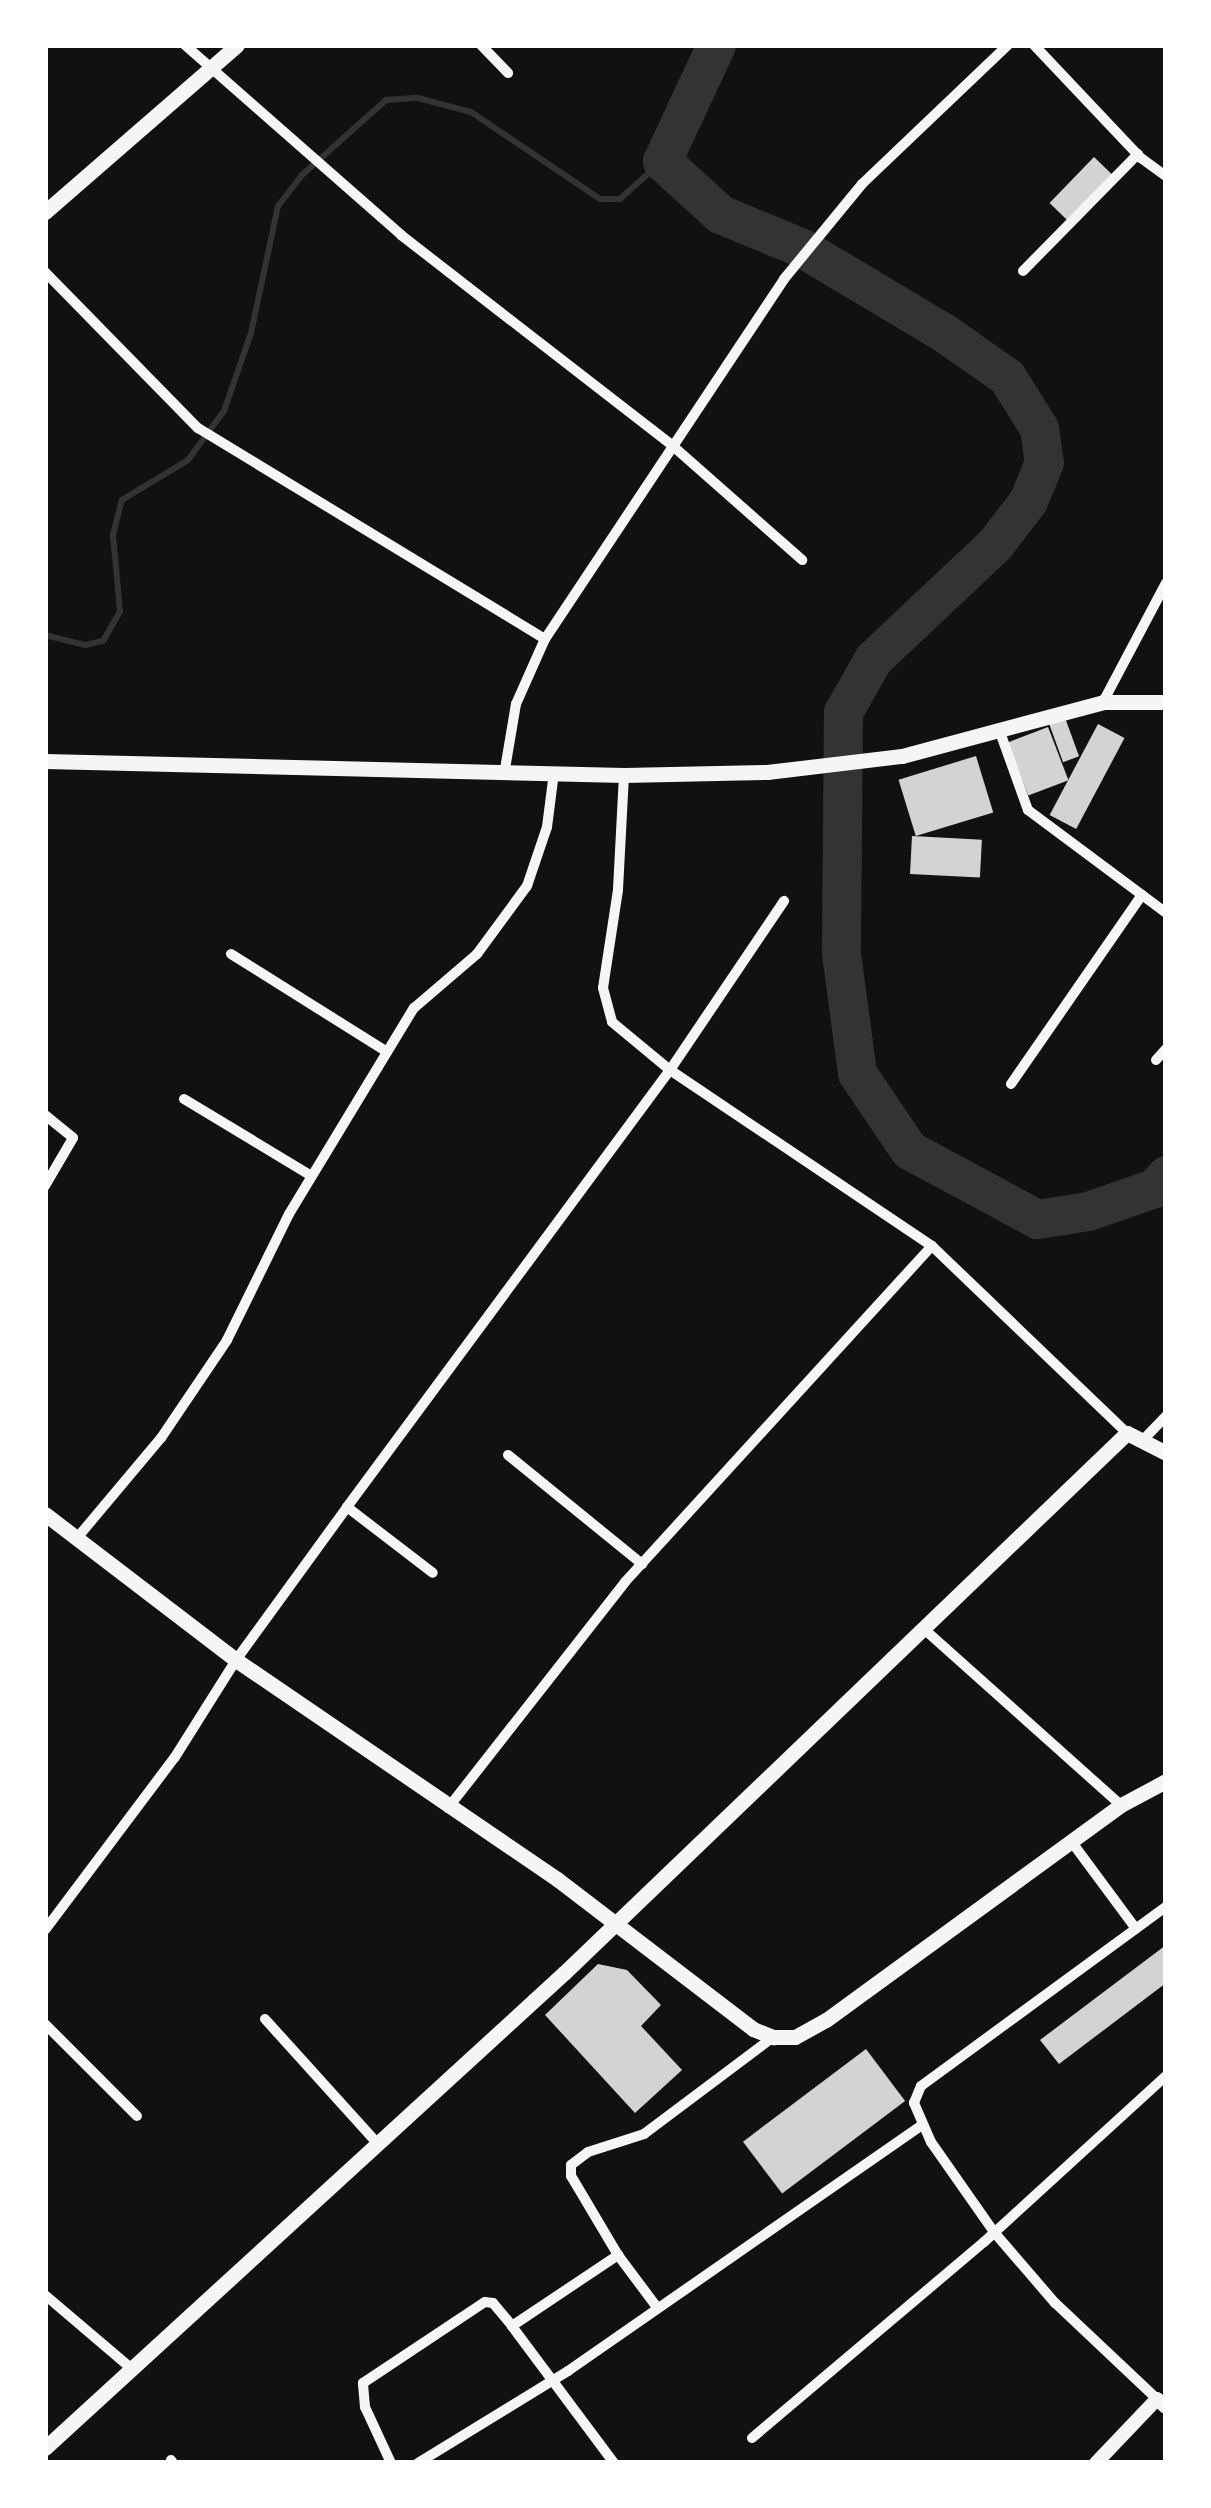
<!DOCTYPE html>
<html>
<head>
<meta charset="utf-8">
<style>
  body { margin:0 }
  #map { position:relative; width:1211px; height:2508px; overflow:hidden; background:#111; font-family:Cabin,sans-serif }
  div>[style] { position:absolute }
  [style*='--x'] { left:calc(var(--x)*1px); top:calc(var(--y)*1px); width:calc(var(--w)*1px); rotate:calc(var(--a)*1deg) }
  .stream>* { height:6px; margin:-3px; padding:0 3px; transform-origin:3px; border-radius:3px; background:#333 }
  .river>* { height:39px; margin:-19.5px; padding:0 19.5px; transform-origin:19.5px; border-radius:19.5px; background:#333 }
  .building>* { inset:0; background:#d3d3d3; transform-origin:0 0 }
  .minor>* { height:10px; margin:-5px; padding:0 5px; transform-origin:5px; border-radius:5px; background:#f5f5f5 }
  .tertiary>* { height:14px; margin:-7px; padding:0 7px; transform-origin:7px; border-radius:7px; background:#f5f5f5 }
  .secondary>* { height:15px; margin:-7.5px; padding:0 7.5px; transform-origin:7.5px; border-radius:7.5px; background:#f5f5f5 }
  span { translate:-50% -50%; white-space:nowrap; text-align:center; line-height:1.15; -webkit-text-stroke:9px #fff; paint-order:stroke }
  .frame { position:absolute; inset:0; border:48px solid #fff; pointer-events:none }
</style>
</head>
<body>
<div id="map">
  <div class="stream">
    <div style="--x:45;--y:635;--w:41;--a:14"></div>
    <div style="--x:85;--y:645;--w:18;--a:-13"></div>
    <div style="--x:103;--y:641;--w:34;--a:-60"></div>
    <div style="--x:120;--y:611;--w:76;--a:-95.3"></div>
    <div style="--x:113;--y:535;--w:36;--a:-76"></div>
    <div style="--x:122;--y:500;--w:77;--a:-31.2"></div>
    <div style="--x:188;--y:460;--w:61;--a:-53.7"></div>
    <div style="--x:224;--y:411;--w:83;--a:-70.9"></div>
    <div style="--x:251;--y:333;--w:130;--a:-78"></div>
    <div style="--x:278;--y:206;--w:39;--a:-52"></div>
    <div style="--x:302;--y:175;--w:113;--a:-41.8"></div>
    <div style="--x:386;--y:100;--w:32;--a:-4"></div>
    <div style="--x:418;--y:98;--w:55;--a:14.8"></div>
    <div style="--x:471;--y:112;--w:156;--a:34"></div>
    <div style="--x:600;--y:199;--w:20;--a:0"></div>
    <div style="--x:620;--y:199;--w:57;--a:-42.1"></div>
  </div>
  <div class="river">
    <div style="--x:716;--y:45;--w:128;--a:115"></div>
    <div style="--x:662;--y:161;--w:79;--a:42.4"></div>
    <div style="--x:720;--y:214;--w:89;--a:22.5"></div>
    <div style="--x:802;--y:248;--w:164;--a:30.8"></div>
    <div style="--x:943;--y:332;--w:78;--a:35.1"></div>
    <div style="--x:1007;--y:377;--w:60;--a:57.9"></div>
    <div style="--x:1039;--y:428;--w:34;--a:82"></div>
    <div style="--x:1044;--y:462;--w:42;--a:112.3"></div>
    <div style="--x:1028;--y:501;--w:54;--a:127.5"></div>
    <div style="--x:995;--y:544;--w:168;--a:136.7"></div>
    <div style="--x:873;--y:659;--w:61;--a:119.5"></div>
    <div style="--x:843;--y:712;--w:241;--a:90.5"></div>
    <div style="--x:841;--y:953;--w:121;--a:82.4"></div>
    <div style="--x:857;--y:1073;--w:93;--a:56"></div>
    <div style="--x:909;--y:1150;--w:145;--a:28.3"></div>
    <div style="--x:1037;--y:1219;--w:52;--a:-8.9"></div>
    <div style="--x:1088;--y:1211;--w:70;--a:-19.2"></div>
    <div style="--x:1154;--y:1188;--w:18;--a:-47"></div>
  </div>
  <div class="building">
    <div style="left:1094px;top:157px;width:28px;height:64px;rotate:44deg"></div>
    <div style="left:1064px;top:715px;width:44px;height:17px;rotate:70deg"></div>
    <div style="left:1098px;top:724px;width:30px;height:103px;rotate:28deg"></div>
    <div style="left:1048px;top:727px;width:57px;height:43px;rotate:69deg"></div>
    <div style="left:976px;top:756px;width:59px;height:81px;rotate:73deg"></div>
    <div style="left:912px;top:836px;width:70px;height:38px;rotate:3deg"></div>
    <div style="clip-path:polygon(1166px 1945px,1166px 1983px,1059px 2064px,1040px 2040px)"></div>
    <div style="clip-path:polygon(598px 1964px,627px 1970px,661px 2005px,641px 2026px,682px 2070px,635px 2113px,545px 2015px)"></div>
    <div style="left:866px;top:2049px;width:65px;height:154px;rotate:53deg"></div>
  </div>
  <div class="minor">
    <div style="--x:185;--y:45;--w:288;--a:41.3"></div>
    <div style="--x:401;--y:235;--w:346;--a:37.8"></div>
    <div style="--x:674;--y:447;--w:171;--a:41.4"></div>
    <div style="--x:481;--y:45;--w:39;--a:46"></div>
    <div style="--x:1034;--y:45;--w:156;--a:46.6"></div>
    <div style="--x:1141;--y:158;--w:31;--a:36"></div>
    <div style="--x:1023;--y:271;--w:164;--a:-45.5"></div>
    <div style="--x:45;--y:272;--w:219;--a:45.6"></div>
    <div style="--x:198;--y:428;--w:406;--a:31.3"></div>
    <div style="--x:1103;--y:702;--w:135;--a:-62.1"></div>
    <div style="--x:1000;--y:732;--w:83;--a:70.3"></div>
    <div style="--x:1028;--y:810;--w:172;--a:36.7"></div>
    <div style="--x:505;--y:769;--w:66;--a:-80.4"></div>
    <div style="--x:516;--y:704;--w:71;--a:-66"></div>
    <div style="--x:545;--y:639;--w:432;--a:-56.4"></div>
    <div style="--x:784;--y:279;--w:123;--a:-50.6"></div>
    <div style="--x:862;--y:184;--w:202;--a:-43.6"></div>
    <div style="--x:624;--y:775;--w:115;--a:93"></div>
    <div style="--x:618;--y:890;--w:99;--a:98.7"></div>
    <div style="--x:603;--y:988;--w:35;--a:75"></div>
    <div style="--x:612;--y:1022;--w:75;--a:39.6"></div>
    <div style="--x:670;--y:1070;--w:316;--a:33.9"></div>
    <div style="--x:932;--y:1246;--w:270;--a:43.8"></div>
    <div style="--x:231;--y:954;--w:184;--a:32.1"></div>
    <div style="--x:1156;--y:1060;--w:15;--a:-48"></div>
    <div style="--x:1011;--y:1084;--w:230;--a:-55.3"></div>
    <div style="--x:184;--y:1099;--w:147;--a:31.1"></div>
    <div style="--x:45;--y:1115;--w:36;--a:39"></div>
    <div style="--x:73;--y:1138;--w:56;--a:120.3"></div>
    <div style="--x:1142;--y:1441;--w:35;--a:-46"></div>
    <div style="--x:508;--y:1455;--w:173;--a:39.1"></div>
    <div style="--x:347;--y:1507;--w:108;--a:37.5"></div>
    <div style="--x:77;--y:1538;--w:131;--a:-50"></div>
    <div style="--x:161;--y:1438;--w:118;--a:-56"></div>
    <div style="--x:227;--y:1340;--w:140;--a:-63.8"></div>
    <div style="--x:289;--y:1214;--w:241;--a:-58.8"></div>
    <div style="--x:414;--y:1008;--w:83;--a:-40.6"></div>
    <div style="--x:477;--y:954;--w:84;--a:-53.7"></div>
    <div style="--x:527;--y:886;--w:62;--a:-71.3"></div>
    <div style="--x:547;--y:827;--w:55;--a:-82.7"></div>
    <div style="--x:924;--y:1629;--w:264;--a:41.8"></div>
    <div style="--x:448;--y:1808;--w:287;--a:-51.9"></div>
    <div style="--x:625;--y:1582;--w:455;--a:-47.6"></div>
    <div style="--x:1071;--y:1841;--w:109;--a:53.5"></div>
    <div style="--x:45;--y:1930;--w:216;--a:-53.1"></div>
    <div style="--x:175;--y:1757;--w:115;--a:-57.8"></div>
    <div style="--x:236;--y:1660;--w:189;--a:-54"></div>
    <div style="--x:347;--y:1507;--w:543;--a:-53.53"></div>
    <div style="--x:670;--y:1070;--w:204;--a:-56"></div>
    <div style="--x:265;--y:2019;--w:169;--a:47.9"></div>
    <div style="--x:45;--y:2024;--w:130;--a:45"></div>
    <div style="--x:45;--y:2295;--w:116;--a:40.4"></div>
    <div style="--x:656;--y:2306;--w:64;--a:-126.7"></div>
    <div style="--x:618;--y:2255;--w:92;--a:-120.7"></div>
    <div style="--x:571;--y:2176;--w:11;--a:-90"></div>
    <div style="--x:571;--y:2165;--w:21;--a:-37"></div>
    <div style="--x:588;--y:2152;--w:59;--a:-17.8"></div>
    <div style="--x:644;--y:2134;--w:161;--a:-36.9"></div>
    <div style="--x:1157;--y:2399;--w:140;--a:-136.7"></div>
    <div style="--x:1055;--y:2303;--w:94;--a:-130.7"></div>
    <div style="--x:994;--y:2232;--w:110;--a:-125"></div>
    <div style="--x:931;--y:2142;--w:43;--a:-113.6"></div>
    <div style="--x:914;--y:2103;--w:18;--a:-68"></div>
    <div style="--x:921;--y:2086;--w:303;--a:-36.2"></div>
    <div style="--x:752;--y:2438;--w:304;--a:-40.2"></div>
    <div style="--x:984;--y:2242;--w:246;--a:-42.4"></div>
    <div style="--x:171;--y:2460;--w:4;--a:56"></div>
    <div style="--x:391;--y:2463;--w:62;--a:-114.9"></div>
    <div style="--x:365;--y:2407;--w:24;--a:-95"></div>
    <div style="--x:363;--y:2383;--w:146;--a:-33.6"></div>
    <div style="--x:485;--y:2302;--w:8;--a:7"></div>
    <div style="--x:493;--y:2303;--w:30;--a:50"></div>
    <div style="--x:418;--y:2463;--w:176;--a:-31.5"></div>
    <div style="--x:568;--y:2371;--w:431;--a:-34.8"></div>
    <div style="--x:614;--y:2463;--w:171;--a:-126.7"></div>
    <div style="--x:512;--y:2326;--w:128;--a:-33.8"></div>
  </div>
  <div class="tertiary">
    <div style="--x:1096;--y:2463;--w:88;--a:-46.4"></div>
    <div style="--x:1157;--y:2399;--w:12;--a:42"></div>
  </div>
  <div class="secondary">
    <div style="--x:45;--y:212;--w:254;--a:-41"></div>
    <div style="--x:45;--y:761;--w:579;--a:1.39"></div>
    <div style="--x:624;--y:775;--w:143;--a:-1.2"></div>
    <div style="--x:767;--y:772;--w:136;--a:-6.8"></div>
    <div style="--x:902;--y:756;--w:208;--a:-15"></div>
    <div style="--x:1103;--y:702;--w:63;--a:0"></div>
    <div style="--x:45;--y:1514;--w:240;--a:37.4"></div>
    <div style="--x:236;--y:1660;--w:389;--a:34.3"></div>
    <div style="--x:557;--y:1879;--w:247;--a:37.4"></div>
    <div style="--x:753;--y:2029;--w:22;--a:22"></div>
    <div style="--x:773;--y:2037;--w:22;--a:0"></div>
    <div style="--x:795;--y:2037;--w:35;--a:-29"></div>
    <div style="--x:826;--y:2020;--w:365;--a:-36.1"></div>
    <div style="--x:1121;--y:1805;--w:51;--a:-28.1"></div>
    <div style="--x:45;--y:2448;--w:704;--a:-42.47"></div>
    <div style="--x:564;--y:1973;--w:780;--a:-43.81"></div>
    <div style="--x:1127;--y:1433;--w:44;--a:27.1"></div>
  </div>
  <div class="frame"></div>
</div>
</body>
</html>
